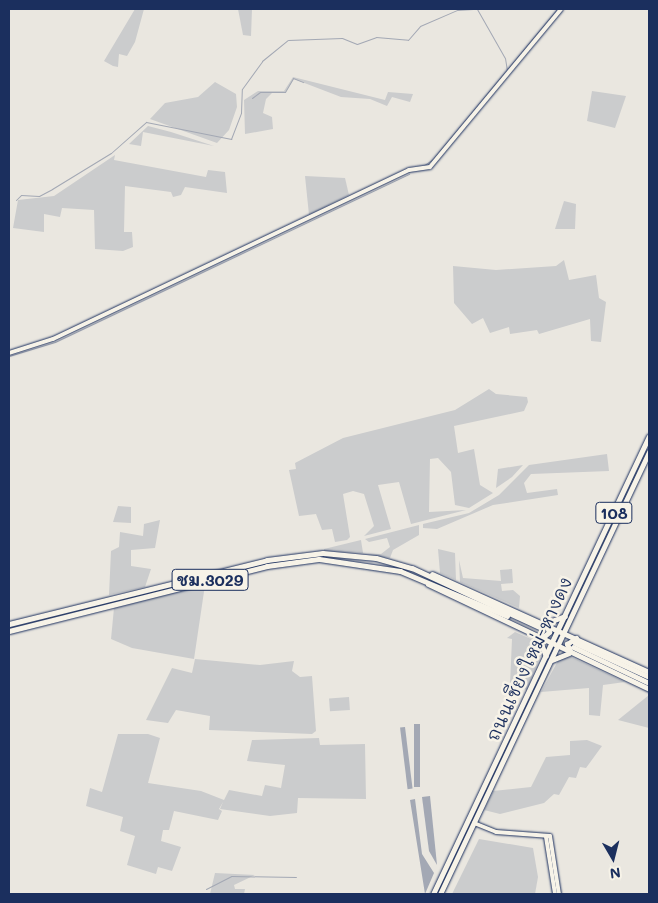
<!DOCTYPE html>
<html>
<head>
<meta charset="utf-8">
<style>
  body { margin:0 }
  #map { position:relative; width:658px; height:903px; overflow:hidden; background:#eae7e0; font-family:Mali,"Playpen Sans Thai",sans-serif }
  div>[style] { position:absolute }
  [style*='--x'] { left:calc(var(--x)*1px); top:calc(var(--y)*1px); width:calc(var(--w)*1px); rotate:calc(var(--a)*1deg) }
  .green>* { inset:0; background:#cbcccd; transform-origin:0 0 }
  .water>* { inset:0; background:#a3a8b4; transform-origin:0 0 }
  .stream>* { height:1px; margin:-0.5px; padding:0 0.5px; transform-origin:0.5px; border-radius:0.5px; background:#a3a8b4 }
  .primary-tunnel>* { height:5px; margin-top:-2.5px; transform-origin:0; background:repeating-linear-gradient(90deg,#c1c2c6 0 5px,transparent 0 7.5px) }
  .roads { filter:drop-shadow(0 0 1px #1b2f5e) drop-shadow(0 0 1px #1b2f5e) }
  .tertiary>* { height:4px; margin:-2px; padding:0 2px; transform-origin:2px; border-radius:2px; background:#f7f3e8 }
  .primary>* { height:5px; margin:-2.5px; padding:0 2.5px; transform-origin:2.5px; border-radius:2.5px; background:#f7f3e8 }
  span { translate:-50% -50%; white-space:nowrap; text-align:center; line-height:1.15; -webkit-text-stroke:5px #f7f3e8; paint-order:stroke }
  .shield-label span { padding:1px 4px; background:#f7f3e8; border:1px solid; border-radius:4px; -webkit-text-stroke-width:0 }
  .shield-label { font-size:16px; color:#1b2f5e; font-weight:700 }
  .street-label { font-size:18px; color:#1b2f5e }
  .frame { position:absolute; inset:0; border:10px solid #1b2f5e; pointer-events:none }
  .north { position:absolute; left:588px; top:833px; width:50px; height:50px; -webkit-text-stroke:4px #f7f3e8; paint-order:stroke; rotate:172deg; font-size:14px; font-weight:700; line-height:20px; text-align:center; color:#1b2f5e }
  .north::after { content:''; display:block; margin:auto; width:18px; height:22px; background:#1b2f5e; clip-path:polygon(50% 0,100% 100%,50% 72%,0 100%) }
</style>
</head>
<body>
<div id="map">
  <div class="green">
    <div style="clip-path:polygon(135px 9px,144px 9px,135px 42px,127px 56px,119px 54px,118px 67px,113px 66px,104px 61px)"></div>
    <div style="clip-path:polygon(238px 9px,252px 9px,251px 36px,243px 35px)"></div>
    <div style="clip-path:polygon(293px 77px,385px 100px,388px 92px,413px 94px,410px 102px,392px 97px,387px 106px,370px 99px,341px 97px,294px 79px,285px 93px,273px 92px,266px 99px,263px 113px,272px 117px,273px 129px,245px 134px,244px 100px,258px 91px,284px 91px)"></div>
    <div style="clip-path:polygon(215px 82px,236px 94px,237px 107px,229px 130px,217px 143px,150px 119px,165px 103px,198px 97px)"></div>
    <div style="clip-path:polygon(592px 91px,626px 96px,615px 128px,587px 121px)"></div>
    <div style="clip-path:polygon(148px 126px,171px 132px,214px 146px,143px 132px,141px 146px,129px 144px)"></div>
    <div style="clip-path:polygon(115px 155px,114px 160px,206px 177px,208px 170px,225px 172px,227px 193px,185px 187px,181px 195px,173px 197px,171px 192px,125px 186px,124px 232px,132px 232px,133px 247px,123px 251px,95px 249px,94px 210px,62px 208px,60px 217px,44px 214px,44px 232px,13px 228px,18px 200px,54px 196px)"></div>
    <div style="clip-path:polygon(305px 176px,345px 178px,349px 195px,309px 215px)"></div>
    <div style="clip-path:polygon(564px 201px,576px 204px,575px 229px,555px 229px)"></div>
    <div style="clip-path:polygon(564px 260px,569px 280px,596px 275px,599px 298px,606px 302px,601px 342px,591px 341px,590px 319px,539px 334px,537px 330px,510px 334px,509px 327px,490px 333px,483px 318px,472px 324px,454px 303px,453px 266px,496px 270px,556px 266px)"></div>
    <div style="clip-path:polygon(489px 389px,496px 394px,527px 397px,528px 402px,524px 411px,454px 426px,458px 453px,474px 449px,480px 485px,493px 493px,469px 508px,455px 505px,451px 472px,438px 458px,430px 459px,429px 512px,466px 510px,411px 524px,399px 482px,378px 485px,391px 529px,364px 536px,374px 526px,364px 494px,353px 491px,343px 494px,350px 537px,347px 540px,335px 542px,332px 529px,322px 530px,316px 514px,299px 516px,289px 470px,296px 469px,295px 463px,343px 438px,455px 410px)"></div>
    <div style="clip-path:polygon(607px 454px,609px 471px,531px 474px,524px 483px,527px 493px,557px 489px,558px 495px,493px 505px,437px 529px,423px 528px,423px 524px,469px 513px,499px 495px,529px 465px)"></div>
    <div style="clip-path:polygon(523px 465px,512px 477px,496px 488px,498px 469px)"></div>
    <div style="clip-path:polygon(118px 506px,131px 507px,131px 523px,113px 522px)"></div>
    <div style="clip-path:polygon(160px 520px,155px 548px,131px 550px,131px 566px,151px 569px,145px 587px,109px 595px,111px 551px,119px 547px,120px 532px,143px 536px,144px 524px)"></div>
    <div style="clip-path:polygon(419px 525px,419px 535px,393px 550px,390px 558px,368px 555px,381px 554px,390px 547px,387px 538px,369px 542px,365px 539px)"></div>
    <div style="clip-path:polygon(361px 540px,363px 553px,324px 551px,324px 549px)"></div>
    <div style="clip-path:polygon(438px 549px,455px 553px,456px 580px,440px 573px)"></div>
    <div style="clip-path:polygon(459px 560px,463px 578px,501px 581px,500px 570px,512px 569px,513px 583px,501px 584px,502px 591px,513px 590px,520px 596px,519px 608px,460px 582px)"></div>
    <div style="clip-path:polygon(205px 585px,194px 659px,132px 648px,111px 639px,114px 608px)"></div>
    <div style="clip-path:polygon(515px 632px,540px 643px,542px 652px,527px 690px,510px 684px,512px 639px,507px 638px)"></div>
    <div style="clip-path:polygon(569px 656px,625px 682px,603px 685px,600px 716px,589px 715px,589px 688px,541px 692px,559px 659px)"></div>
    <div style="clip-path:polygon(195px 659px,260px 665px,294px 661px,292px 671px,300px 677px,312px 676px,316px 731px,312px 734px,209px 730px,210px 716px,176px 710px,168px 723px,146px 720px,172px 668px,192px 673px)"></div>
    <div style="clip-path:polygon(649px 695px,649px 728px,618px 720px)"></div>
    <div style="left:349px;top:697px;width:13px;height:20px;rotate:86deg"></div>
    <div style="clip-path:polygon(118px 734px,148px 734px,160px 738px,148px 783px,201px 791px,224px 800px,229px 790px,262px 796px,265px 785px,281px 788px,285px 765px,247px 761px,252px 740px,319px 738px,320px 745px,365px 744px,366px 799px,298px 798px,297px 813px,270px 816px,220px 809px,223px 802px,219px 809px,222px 811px,218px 820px,174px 811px,169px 830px,163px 830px,161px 841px,181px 847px,172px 871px,158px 867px,156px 874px,127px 865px,135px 836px,120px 831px,123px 817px,86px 806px,90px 788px,102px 792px)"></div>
    <div style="clip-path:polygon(587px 740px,602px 746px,586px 768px,580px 767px,576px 778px,569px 777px,559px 795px,554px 794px,544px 803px,500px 814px,484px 810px,493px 791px,531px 787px,546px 757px,570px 755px,570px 741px)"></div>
    <div style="clip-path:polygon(479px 839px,533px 848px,538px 877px,535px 894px,452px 894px)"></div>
    <div style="clip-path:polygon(215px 873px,255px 875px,234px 885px,235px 889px,245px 889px,244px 894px,210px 894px)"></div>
  </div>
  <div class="water">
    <div style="left:414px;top:724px;width:6px;height:63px"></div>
    <div style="left:405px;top:727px;width:62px;height:5px;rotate:83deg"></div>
    <div style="clip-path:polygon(430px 796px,437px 865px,429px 851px,422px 797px)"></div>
    <div style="clip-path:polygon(415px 799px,422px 854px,434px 873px,425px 894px,410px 800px)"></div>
  </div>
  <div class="stream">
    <div style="--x:477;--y:9;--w:56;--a:60.3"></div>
    <div style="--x:505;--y:58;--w:12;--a:81"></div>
    <div style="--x:252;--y:98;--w:10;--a:-37"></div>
    <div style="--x:260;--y:92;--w:25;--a:0"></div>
    <div style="--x:285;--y:92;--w:16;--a:-60"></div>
    <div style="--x:293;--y:78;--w:11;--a:22"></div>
    <div style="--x:423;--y:166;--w:12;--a:-35"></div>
    <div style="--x:433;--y:159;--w:195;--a:-50.4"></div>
    <div style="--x:16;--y:200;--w:7;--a:-45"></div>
    <div style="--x:21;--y:195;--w:18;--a:3"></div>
    <div style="--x:39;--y:196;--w:15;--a:-28"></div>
    <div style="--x:52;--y:189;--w:69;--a:-31.4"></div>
    <div style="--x:111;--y:153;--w:47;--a:-41.5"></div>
    <div style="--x:146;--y:122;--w:87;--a:11.3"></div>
    <div style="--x:231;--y:139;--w:28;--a:-69"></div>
    <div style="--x:241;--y:113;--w:24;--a:-88"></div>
    <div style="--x:242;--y:89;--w:34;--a:-54"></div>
    <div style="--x:262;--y:61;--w:33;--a:-39"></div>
    <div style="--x:288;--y:40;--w:54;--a:-2.1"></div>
    <div style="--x:342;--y:38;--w:16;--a:22"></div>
    <div style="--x:357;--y:44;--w:20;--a:-20"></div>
    <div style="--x:376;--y:37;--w:32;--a:5"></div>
    <div style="--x:408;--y:40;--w:18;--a:-49"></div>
    <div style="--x:420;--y:26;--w:40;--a:-23.4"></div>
    <div style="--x:457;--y:10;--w:16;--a:-4"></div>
    <div style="--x:9;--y:356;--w:48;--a:-16.9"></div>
    <div style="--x:55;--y:342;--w:392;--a:-25.4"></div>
    <div style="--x:206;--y:889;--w:28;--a:-27"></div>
    <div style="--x:231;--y:876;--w:65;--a:0.9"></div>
  </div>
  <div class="primary-tunnel">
    <div style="--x:539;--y:630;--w:35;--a:27"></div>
  </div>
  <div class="roads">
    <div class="tertiary">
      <div style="--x:9;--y:353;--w:46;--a:-17.7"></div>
      <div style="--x:53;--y:339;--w:394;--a:-25.4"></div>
      <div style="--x:409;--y:170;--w:21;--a:-8"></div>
      <div style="--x:430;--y:167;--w:205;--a:-50.3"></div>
      <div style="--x:474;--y:823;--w:24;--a:22"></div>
      <div style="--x:496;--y:832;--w:54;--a:4.2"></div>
      <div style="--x:550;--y:836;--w:59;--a:81.2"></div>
      <div style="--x:546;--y:837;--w:58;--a:81"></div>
    </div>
    <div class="primary">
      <div style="--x:432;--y:574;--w:238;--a:24.3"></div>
      <div style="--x:428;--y:584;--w:245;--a:25.4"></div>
      <div style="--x:546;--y:623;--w:20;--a:-20"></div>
      <div style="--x:9;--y:624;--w:266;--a:-13.9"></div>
      <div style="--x:267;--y:560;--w:56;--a:-7.1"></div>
      <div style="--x:323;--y:553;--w:53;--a:5.4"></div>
      <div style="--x:376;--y:558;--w:37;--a:16"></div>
      <div style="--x:412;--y:568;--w:142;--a:24.9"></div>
      <div style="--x:9;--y:631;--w:266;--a:-14.1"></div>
      <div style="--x:267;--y:566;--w:52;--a:-7.7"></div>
      <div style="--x:319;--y:559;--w:82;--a:8.4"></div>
      <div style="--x:400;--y:571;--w:116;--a:22.8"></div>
      <div style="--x:539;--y:639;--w:18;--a:68"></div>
      <div style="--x:541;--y:639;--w:11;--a:-41"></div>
      <div style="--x:549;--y:632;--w:9;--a:-111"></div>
      <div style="--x:575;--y:643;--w:81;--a:24.7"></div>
      <div style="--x:573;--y:647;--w:84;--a:25.3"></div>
      <div style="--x:570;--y:651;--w:8;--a:-113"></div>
      <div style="--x:567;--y:644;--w:11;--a:-34"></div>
      <div style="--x:552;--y:660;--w:18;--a:-22"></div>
      <div style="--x:433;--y:894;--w:506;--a:-64.75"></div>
      <div style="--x:440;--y:894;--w:490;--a:-64.7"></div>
    </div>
  </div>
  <div class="shield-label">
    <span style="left:614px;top:513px">108</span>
    <span style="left:210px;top:580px">ชม.3029</span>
  </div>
  <div class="street-label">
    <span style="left:529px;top:659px;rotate:-65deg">ถนนเชียงใหม่-หางดง</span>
  </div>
  <div class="frame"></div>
  <div class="north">N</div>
</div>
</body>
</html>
